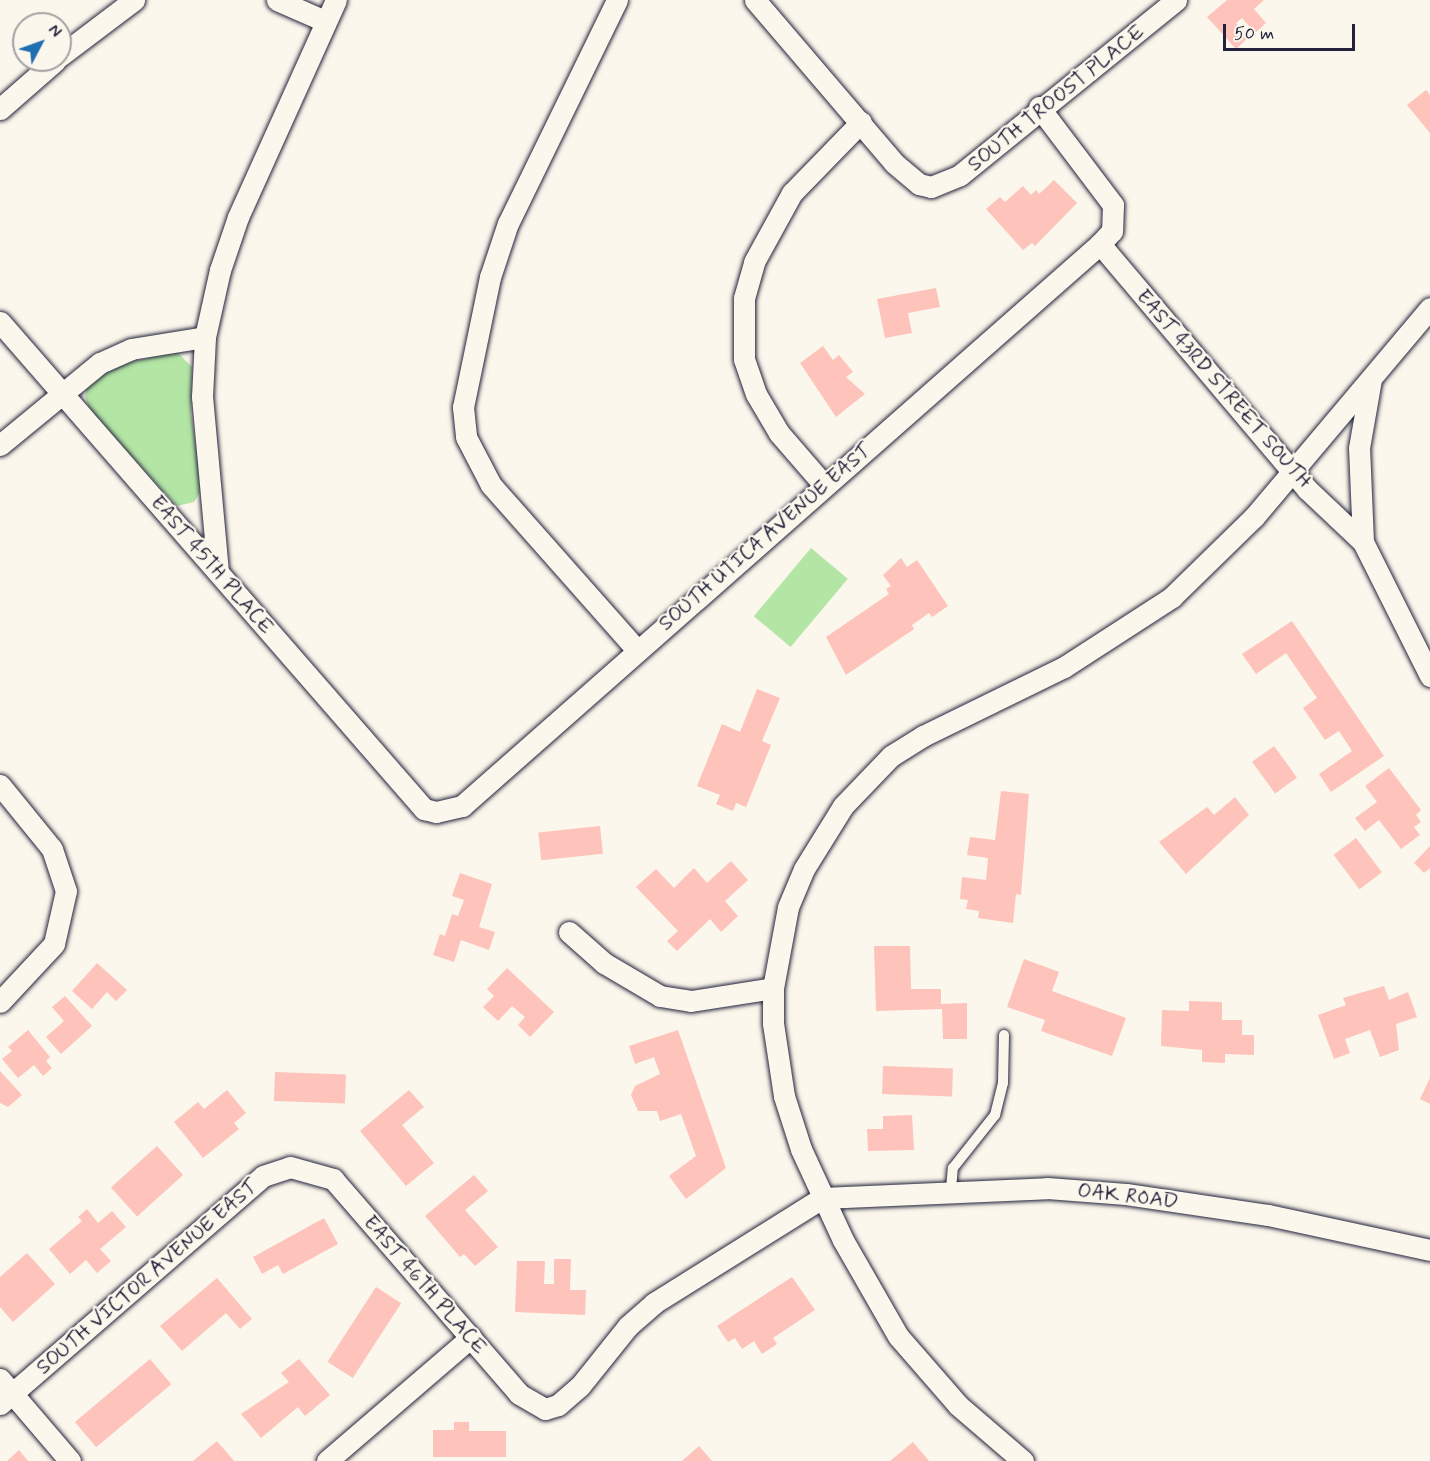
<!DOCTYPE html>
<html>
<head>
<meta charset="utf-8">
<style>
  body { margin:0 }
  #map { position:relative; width:1430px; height:1461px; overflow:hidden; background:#fbf7ec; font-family:Mynerve,sans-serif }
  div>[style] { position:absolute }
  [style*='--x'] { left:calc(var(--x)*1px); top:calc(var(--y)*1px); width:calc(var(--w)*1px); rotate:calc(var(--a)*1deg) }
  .green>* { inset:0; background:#b3e5a5; transform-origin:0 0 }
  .building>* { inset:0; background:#fec3ba; transform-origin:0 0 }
  .roads { filter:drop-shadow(0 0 2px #22223b) drop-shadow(0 0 2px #22223b) }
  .service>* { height:10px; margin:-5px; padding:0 5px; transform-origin:5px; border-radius:5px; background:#fbf7ec }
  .minor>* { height:21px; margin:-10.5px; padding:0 10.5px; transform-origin:10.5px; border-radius:10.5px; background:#fbf7ec }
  span { translate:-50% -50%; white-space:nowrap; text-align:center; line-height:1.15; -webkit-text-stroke:4.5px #fbf7ec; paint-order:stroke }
  .street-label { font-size:21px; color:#22223b }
  .north { position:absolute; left:12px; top:12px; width:60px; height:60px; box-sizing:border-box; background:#fbf7ec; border:2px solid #a4a2a5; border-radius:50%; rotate:49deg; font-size:16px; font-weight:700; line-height:24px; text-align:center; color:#22223b }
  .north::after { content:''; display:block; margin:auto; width:21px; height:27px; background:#1f6fb2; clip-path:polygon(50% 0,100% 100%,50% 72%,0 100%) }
  .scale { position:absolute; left:1223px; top:24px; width:132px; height:27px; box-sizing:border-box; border:3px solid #22223b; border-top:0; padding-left:8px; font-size:18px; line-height:21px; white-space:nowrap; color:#22223b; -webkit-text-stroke:4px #fbf7ec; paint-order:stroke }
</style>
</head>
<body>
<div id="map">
  <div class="green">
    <div style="clip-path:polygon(177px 352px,192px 367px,191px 414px,202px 489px,194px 502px,177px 506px,89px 409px,85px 396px,87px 387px,100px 375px,120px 364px)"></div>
    <div style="left:811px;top:548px;width:48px;height:89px;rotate:40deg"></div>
  </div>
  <div class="building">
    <div style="clip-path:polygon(1227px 0,1264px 0,1254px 9px,1266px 23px,1255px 33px,1242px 18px,1236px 23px,1249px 37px,1236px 49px,1207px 17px)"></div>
    <div style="clip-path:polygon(1426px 90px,1430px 95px,1430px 133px,1407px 105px)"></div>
    <div style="clip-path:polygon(1054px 180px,1077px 203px,1035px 246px,1032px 243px,1023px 250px,986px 209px,1000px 197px,1005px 202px,1023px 186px,1031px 195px,1036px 190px,1039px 194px)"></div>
    <div style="clip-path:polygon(936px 288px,940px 307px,908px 313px,912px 333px,885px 338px,877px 299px)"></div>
    <div style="clip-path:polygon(823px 346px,833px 360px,839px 355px,853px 372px,846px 377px,865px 394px,836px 417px,800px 363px)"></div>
    <div style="clip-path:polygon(901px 558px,907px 567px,917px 560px,948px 606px,932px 617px,929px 613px,912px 625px,914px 629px,846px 675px,826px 637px,889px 594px,886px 589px,891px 586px,883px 575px)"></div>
    <div style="clip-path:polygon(1292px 621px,1384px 756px,1331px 792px,1319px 774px,1352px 751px,1339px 731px,1325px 740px,1303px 708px,1317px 698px,1286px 653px,1256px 674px,1242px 654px)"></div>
    <div style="clip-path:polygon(757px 689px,780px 698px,762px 741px,771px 745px,746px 807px,736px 803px,733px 811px,716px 804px,720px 795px,697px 786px,722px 724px,740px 732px)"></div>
    <div style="left:1274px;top:746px;width:39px;height:27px;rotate:54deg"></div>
    <div style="clip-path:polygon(1389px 768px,1421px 810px,1416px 815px,1421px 822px,1414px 827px,1420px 835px,1401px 849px,1379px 820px,1365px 831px,1355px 818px,1377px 802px,1365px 786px)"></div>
    <div style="clip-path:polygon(1001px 791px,1029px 794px,1021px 895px,1016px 894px,1013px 923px,978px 918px,979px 911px,966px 909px,968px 900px,960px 899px,962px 877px,986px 880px,988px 858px,967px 855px,970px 837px,995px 840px)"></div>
    <div style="clip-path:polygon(1235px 797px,1249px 815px,1186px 874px,1159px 842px,1207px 807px,1214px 815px)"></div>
    <div style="left:600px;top:826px;width:28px;height:62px;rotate:84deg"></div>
    <div style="left:1356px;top:838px;width:43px;height:28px;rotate:53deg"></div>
    <div style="clip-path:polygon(1430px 846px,1430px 868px,1424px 873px,1414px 863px)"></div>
    <div style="clip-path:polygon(731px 861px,748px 880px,725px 901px,738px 916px,721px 932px,710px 919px,677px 951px,667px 941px,678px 931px,636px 887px,656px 869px,674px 888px,694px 868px,707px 883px)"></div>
    <div style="clip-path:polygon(460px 873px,492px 884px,479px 927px,495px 932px,489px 950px,461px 940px,454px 962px,433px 955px,440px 934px,445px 936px,452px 914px,458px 916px,464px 900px,452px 896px)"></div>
    <div style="clip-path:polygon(874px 946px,910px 946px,911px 989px,941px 989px,941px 1004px,967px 1003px,967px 1039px,943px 1039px,942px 1009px,876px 1011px)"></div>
    <div style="clip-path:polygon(1024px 959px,1059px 972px,1052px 991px,1126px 1018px,1112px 1056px,1041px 1031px,1045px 1020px,1007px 1007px)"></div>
    <div style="clip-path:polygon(97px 963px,127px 990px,116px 1001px,107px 992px,92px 1009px,72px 991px)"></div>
    <div style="clip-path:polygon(507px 968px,554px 1012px,530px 1037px,518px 1025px,525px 1017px,512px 1006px,498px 1021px,483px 1007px,494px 996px,487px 989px)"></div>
    <div style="clip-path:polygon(1384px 986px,1389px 1000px,1408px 992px,1417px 1017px,1396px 1024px,1399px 1050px,1380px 1057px,1370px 1030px,1345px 1039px,1350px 1053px,1334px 1059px,1318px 1015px,1346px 1005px,1343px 998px)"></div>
    <div style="clip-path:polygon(65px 996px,92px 1026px,61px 1054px,46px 1037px,64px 1021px,52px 1007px)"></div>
    <div style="clip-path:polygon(1189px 1001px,1222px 1002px,1222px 1020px,1242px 1020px,1242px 1035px,1254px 1035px,1254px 1055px,1225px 1054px,1225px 1063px,1202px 1062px,1202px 1050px,1161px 1046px,1162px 1010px,1189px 1011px)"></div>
    <div style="clip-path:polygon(28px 1030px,50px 1057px,46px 1061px,52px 1068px,43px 1076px,34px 1065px,18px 1078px,2px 1059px,12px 1051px,8px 1047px)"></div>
    <div style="clip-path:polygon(678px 1030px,726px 1168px,686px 1199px,669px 1176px,696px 1156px,681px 1114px,660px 1121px,657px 1111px,638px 1111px,631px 1095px,635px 1086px,660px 1074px,654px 1057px,635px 1064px,629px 1046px)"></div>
    <div style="left:883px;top:1066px;width:70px;height:28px;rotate:2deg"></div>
    <div style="clip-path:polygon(0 1071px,22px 1095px,8px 1107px,0 1103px)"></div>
    <div style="left:275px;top:1072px;width:71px;height:29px;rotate:2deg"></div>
    <div style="clip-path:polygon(1430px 1078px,1430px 1104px,1420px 1099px)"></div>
    <div style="clip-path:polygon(227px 1090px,246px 1113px,234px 1123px,239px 1129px,203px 1158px,174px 1122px,198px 1102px,204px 1109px)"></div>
    <div style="clip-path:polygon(409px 1090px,424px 1107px,402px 1125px,434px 1163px,406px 1186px,360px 1131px)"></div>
    <div style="clip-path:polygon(912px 1115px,914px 1150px,868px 1151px,867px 1129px,883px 1129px,883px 1116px)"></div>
    <div style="left:157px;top:1146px;width:39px;height:62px;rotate:48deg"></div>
    <div style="clip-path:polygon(474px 1175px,488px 1191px,465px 1210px,498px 1247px,475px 1266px,464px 1254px,460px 1257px,425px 1216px)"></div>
    <div style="clip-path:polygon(87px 1209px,98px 1223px,112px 1211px,126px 1227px,100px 1249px,111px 1261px,97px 1273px,86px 1260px,70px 1274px,49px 1249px,82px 1221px,78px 1217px)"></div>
    <div style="clip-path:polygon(324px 1218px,338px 1244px,283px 1274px,278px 1265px,262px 1274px,253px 1257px)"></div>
    <div style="clip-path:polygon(27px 1253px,55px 1284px,13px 1322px,0 1307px,0 1277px)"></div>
    <div style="clip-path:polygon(554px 1259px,571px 1259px,570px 1290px,586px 1290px,585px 1315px,515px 1312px,517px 1261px,545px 1261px,544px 1284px,554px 1284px)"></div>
    <div style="clip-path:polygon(792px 1277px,815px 1310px,773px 1338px,777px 1344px,762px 1354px,754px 1341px,742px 1349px,735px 1338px,728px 1342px,717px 1326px)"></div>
    <div style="clip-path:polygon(217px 1278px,252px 1319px,240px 1329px,226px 1313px,182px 1351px,160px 1326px)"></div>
    <div style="left:376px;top:1287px;width:30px;height:89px;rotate:33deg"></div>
    <div style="left:150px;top:1359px;width:33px;height:98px;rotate:50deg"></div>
    <div style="clip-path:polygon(299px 1359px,330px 1395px,305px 1416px,298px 1407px,261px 1438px,241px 1414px,289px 1382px,281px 1373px)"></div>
    <div style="clip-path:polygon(454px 1422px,469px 1422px,469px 1431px,506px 1431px,506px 1457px,433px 1457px,433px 1430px,454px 1430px)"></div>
    <div style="clip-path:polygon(217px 1441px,234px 1461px,193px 1461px)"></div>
    <div style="clip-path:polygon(913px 1442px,929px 1461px,890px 1461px)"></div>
    <div style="clip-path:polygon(699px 1446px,712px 1461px,682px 1461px)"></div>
    <div style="clip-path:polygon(19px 1450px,28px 1461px,7px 1461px)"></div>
  </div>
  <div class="roads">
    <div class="service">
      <div style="--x:951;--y:1189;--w:21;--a:-85"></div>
      <div style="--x:953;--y:1168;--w:68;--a:-51.6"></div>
      <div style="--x:995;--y:1115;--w:33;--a:-76"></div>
      <div style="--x:1003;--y:1083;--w:48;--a:-88.8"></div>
    </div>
    <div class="minor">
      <div style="--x:277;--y:0;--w:52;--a:23.6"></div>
      <div style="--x:617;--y:0;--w:248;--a:116"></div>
      <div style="--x:508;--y:223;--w:57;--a:108.4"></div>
      <div style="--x:490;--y:277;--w:133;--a:101.7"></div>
      <div style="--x:463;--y:407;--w:30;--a:84"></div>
      <div style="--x:466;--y:437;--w:54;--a:62.5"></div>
      <div style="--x:491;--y:485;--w:219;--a:48.5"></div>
      <div style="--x:755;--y:0;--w:214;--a:49.5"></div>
      <div style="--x:894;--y:163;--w:33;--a:40"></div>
      <div style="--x:919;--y:184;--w:12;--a:14"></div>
      <div style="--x:931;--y:187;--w:31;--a:-22"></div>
      <div style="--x:960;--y:175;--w:278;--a:-39"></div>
      <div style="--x:60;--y:56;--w:93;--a:-37.1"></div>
      <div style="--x:1039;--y:107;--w:123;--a:52.9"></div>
      <div style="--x:1113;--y:205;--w:26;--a:92"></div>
      <div style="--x:1112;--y:231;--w:18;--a:133"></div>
      <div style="--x:1100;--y:244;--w:321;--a:49.8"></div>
      <div style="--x:1307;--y:489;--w:77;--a:43.4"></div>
      <div style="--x:1363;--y:542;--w:150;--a:63.4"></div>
      <div style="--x:0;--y:109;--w:74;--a:-41.2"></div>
      <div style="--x:0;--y:322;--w:646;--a:48.96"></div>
      <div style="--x:424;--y:809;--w:12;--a:14"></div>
      <div style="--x:436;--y:812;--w:27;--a:-13"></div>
      <div style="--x:462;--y:806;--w:850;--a:-41.38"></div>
      <div style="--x:0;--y:445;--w:129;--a:-39.4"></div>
      <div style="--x:100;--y:363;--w:34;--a:-24"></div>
      <div style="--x:131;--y:349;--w:75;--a:-9.2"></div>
      <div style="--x:824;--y:485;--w:69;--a:-130.9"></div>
      <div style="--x:779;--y:433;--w:45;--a:-120.5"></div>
      <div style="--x:756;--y:394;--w:37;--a:-109"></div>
      <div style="--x:744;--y:359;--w:61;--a:-90"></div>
      <div style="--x:744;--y:298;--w:37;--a:-74"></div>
      <div style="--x:754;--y:262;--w:79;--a:-61.2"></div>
      <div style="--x:792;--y:193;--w:99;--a:-45.8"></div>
      <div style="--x:1363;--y:542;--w:94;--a:-92.4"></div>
      <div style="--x:1359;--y:448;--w:70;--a:-80.1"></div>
      <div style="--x:218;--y:572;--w:176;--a:-95.2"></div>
      <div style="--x:202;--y:397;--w:60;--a:-87.1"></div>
      <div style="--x:205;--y:337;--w:69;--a:-77.4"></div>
      <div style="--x:220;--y:270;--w:56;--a:-71.2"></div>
      <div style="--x:238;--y:217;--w:238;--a:-65.7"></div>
      <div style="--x:0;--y:785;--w:82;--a:50.9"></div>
      <div style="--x:52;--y:849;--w:44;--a:71.6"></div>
      <div style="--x:66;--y:891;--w:54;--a:102.8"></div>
      <div style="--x:54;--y:944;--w:79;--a:133"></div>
      <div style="--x:569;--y:932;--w:47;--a:41.5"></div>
      <div style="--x:604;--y:963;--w:65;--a:30.5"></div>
      <div style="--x:660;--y:996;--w:31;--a:9"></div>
      <div style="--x:691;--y:1001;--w:83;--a:-9"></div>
      <div style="--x:0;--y:1379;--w:108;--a:49.5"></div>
      <div style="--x:0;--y:1404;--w:348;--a:-40.9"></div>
      <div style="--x:263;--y:1176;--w:28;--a:-18"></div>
      <div style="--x:290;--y:1167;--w:45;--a:15.6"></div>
      <div style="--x:333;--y:1179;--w:284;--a:49.1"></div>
      <div style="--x:519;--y:1394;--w:30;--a:30"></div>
      <div style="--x:545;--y:1409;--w:14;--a:-17"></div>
      <div style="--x:558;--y:1405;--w:29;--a:-41"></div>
      <div style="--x:580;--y:1386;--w:77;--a:-51.3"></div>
      <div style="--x:628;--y:1326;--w:35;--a:-41"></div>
      <div style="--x:654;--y:1303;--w:198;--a:-32"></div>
      <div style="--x:822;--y:1198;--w:225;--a:-2.5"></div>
      <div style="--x:1047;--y:1188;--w:79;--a:4.3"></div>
      <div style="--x:1126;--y:1194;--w:144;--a:8.4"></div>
      <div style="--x:1268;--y:1215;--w:166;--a:12.2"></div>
      <div style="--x:327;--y:1461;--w:190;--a:-40.7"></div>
      <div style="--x:1023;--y:1461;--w:86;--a:-139.3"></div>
      <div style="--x:958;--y:1405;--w:91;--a:-131"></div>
      <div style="--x:898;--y:1336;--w:111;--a:-119.8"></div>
      <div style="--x:843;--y:1240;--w:100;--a:-114.8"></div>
      <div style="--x:801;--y:1149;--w:56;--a:-107.8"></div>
      <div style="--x:784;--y:1096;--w:74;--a:-98.6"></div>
      <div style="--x:773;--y:1023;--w:35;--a:-90"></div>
      <div style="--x:773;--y:988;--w:82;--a:-79.5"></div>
      <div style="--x:788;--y:907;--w:41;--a:-67.2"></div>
      <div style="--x:804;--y:869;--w:74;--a:-58.2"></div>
      <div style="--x:843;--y:806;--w:69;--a:-46.2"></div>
      <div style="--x:891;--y:756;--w:38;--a:-32"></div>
      <div style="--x:923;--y:736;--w:157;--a:-26.1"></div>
      <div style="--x:1064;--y:667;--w:129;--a:-32.9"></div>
      <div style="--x:1172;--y:597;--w:115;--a:-44.3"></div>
      <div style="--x:1254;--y:517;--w:273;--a:-49.9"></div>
    </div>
  </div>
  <div class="street-label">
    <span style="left:1056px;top:98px;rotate:-39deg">SOUTH TROOST PLACE</span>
    <span style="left:1224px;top:389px;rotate:49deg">EAST 43RD STREET SOUTH</span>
    <span style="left:765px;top:537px;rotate:-41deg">SOUTH UTICA AVENUE EAST</span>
    <span style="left:212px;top:565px;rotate:49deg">EAST 45TH PLACE</span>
    <span style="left:1128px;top:1196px;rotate:6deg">OAK ROAD</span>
    <span style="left:147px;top:1277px;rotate:-41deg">SOUTH VICTOR AVENUE EAST</span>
    <span style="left:425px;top:1285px;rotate:49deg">EAST 46TH PLACE</span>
  </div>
  <div class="north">N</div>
  <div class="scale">50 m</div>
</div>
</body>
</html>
